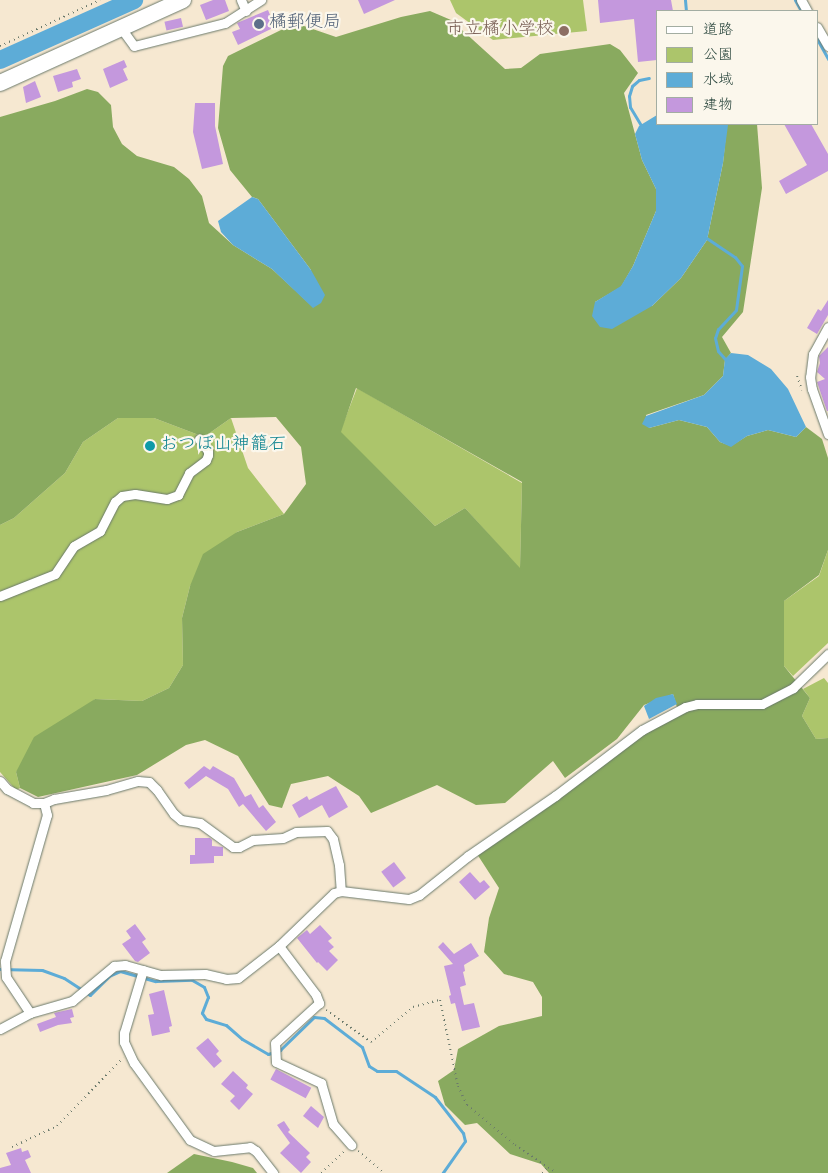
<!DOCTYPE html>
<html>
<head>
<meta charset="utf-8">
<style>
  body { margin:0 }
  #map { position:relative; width:828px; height:1173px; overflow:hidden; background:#f6e8d1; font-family:Dekko,"Klee One",sans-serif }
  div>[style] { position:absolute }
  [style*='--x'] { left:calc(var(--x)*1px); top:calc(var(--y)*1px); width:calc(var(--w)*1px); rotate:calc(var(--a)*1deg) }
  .green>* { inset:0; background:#acc56b }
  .forest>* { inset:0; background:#89aa5f }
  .water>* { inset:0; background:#5dacd7 }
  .stream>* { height:3px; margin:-1.5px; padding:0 1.5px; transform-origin:1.5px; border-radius:1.5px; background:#5dacd7 }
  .river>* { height:18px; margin:-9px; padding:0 9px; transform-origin:9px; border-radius:9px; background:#5dacd7 }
  .building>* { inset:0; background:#c498dd; transform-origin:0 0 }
  .path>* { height:2px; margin-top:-1px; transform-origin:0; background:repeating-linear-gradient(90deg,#6a796b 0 1px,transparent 0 5px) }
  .roads { filter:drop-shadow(0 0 1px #6a796b) drop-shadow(0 0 1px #6a796b) }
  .street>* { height:9px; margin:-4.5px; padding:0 4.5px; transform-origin:4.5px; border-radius:4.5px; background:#fff }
  .highway>* { height:16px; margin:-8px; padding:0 8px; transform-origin:8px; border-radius:8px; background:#fff }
  .dots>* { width:14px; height:14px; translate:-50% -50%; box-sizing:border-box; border:2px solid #fbf7ec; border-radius:50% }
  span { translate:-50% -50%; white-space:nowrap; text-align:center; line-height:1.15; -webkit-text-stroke:4.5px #fbf7ec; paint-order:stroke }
  .service-label { font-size:18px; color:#4e5e75 }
  .left { translate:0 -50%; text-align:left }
  .education-label { font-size:18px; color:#785e54 }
  .right { translate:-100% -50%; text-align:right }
  .culture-label { font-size:18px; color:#0d838f }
  .legend { position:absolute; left:656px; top:10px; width:162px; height:115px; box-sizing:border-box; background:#fbf7ec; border:1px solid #a3ada2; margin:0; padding:6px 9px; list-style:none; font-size:15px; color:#1f3d34 }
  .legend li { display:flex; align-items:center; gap:10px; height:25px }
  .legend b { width:25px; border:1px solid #a3ada2 }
</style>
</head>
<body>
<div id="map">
  <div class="green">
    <div style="clip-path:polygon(450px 0,583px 0,587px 31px,493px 40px,456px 13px)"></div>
    <div style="clip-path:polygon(357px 388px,522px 483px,520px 569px,465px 508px,435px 526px,340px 432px)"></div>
    <div style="clip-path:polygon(118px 418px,154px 418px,204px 437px,231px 418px,248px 468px,284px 514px,237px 532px,190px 586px,182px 618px,183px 665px,169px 688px,142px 701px,95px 699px,16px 772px,20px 788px,16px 790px,0 772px,0 525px,14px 518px,65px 473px,83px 442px)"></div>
    <div style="clip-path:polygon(828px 550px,828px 643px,793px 676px,784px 666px,784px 601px,819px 576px)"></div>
    <div style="clip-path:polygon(824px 678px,828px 683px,828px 738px,816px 739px,802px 716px,810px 698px,803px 689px)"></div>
  </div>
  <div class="forest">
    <div style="clip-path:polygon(evenodd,430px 11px,451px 20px,505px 69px,521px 68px,540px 54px,610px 44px,620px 50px,638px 73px,624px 93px,642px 160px,656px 189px,656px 211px,633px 266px,621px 287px,595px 302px,652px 306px,681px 278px,707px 240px,723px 163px,727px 124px,757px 124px,762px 188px,743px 312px,722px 337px,731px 353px,725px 360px,723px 376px,704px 395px,646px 415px,649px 428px,679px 420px,707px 427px,720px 442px,731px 446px,747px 436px,768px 430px,796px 437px,806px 427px,822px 439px,828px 458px,828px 550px,819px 575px,784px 601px,784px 666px,810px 698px,802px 716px,816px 739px,828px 738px,828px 1173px,549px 1173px,541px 1164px,510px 1154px,477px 1123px,465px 1125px,445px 1105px,438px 1081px,454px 1070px,458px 1049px,499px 1026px,542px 1016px,542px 997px,533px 982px,504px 974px,484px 952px,489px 918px,499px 888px,477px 854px,616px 752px,679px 714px,673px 694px,644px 705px,617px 739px,565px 778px,553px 761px,505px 803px,476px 805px,437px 785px,371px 813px,359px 796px,328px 776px,291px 784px,282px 808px,269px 805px,238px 756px,205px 740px,186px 745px,137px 775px,38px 797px,20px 788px,16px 772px,34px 737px,95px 699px,142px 701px,169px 688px,183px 665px,182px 618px,190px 586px,203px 554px,237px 532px,284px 514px,306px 484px,301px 447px,276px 417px,231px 418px,204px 437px,154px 418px,118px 418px,83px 442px,65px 473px,14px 518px,0 525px,0 117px,55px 101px,87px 89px,98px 92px,111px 105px,113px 127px,122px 144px,137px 156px,174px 167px,189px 179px,202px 196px,209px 223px,233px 245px,272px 269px,313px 307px,311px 270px,258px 199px,252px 197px,230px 170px,218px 128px,223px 66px,228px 56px,283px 29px,301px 25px,336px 37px,401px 17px,430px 11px,356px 388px,522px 482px,520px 568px,465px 508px,435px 526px,341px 432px,356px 388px)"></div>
    <div style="clip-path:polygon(194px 1154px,232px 1162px,253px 1168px,257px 1173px,167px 1173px)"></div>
  </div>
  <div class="water">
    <div style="clip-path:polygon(657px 115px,657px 124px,728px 125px,723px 163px,707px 240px,681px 278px,652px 306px,612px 329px,600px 327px,592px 316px,595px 302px,621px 286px,633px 266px,656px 211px,656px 189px,642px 160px,635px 134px,639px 126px)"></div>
    <div style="clip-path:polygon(252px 197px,258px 199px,311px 270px,325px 295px,321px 303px,313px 308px,272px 269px,233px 245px,221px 232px,218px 221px)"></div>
    <div style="clip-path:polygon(731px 353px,748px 355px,771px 369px,788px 389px,806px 427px,796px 437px,768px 430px,747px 436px,731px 447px,720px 442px,707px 427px,679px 420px,649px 428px,642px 424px,646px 416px,704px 395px,723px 376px,725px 359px)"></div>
    <div style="clip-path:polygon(673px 694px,677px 704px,649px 719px,644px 706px,656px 698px)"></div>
  </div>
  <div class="stream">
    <div style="--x:685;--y:0;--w:11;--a:85"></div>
    <div style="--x:795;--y:0;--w:13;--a:61"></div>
    <div style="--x:817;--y:39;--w:23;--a:61"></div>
    <div style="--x:642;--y:127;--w:23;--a:-121"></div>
    <div style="--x:630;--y:107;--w:11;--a:-95"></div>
    <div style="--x:629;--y:96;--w:10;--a:-73"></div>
    <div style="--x:632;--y:86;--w:9;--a:-41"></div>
    <div style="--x:639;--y:80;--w:10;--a:-11"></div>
    <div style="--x:705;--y:237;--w:36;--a:34"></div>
    <div style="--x:735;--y:257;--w:11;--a:52"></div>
    <div style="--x:742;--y:266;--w:44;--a:97.8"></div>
    <div style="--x:736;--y:310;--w:26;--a:133"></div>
    <div style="--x:718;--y:329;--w:9;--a:108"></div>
    <div style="--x:715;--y:338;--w:13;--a:77"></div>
    <div style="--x:718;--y:351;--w:11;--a:49"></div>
    <div style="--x:0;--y:969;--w:42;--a:1.4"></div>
    <div style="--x:42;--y:970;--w:23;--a:20"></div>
    <div style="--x:64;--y:978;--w:31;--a:33"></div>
    <div style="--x:90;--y:995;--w:27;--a:-45"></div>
    <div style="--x:109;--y:976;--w:12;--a:-24"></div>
    <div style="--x:120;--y:971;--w:37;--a:16"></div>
    <div style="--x:156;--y:981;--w:36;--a:-2"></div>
    <div style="--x:192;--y:980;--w:14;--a:30"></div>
    <div style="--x:204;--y:987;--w:11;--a:68"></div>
    <div style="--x:208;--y:997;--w:17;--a:111"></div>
    <div style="--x:202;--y:1013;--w:7;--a:56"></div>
    <div style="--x:206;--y:1019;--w:21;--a:17"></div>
    <div style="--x:226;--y:1025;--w:21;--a:41"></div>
    <div style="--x:242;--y:1039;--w:30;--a:30"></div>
    <div style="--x:268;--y:1054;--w:13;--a:-18"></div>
    <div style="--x:280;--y:1050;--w:47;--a:-44.1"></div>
    <div style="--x:314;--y:1017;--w:10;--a:6"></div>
    <div style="--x:324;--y:1018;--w:48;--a:37.3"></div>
    <div style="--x:362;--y:1047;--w:20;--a:70"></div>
    <div style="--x:369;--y:1066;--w:9;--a:32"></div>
    <div style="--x:377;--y:1071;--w:19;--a:0"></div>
    <div style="--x:396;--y:1071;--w:47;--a:33.7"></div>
    <div style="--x:435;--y:1097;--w:46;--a:52.1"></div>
    <div style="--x:463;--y:1133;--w:8;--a:76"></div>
    <div style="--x:465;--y:1141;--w:39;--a:125"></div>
  </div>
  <div class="river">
    <div style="--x:0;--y:60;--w:147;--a:-24.1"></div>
  </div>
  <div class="building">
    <div style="clip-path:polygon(213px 0,225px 0,229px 11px,206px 20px,200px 5px)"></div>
    <div style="clip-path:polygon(358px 0,395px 0,364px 14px)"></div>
    <div style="clip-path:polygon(598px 0,671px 0,673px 11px,657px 11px,657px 60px,638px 62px,634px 19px,600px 23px)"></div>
    <div style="clip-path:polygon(268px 10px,275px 27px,238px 45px,232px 32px,240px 29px,237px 23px)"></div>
    <div style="left:181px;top:18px;width:9px;height:17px;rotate:77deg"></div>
    <div style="clip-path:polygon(124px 60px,127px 67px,123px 69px,128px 80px,110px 88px,103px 69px)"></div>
    <div style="clip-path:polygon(77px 69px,81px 79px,72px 82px,73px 87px,58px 92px,53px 76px)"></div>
    <div style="clip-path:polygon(35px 81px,41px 97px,26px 103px,23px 87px)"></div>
    <div style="clip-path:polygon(195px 103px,215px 103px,215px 126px,223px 164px,202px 169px,193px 132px)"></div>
    <div style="clip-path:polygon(784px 124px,811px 124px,828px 154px,828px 171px,786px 194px,779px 181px,807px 165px)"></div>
    <div style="clip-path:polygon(828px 300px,828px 315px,817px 334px,807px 328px,818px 309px,821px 311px)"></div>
    <div style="clip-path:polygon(828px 347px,828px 411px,827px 411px,817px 382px,825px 379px,817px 372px,820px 363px,819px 356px)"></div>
    <div style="clip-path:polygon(204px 766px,210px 770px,213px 766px,234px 778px,245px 797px,251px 794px,259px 808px,263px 805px,276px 822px,266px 831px,243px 804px,239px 807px,228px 789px,206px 776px,189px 789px,184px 783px)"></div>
    <div style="clip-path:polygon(336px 786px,348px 807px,329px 818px,322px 805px,299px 818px,292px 805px,307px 796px,309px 800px)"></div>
    <div style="clip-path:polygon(195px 838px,210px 838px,212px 840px,212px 846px,223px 847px,223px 856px,214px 856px,214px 863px,190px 864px,190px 855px,195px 855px)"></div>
    <div style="left:394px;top:862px;width:20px;height:16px;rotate:53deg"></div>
    <div style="clip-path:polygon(470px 872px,480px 883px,484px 880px,490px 887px,475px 900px,459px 882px)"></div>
    <div style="clip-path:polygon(135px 924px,146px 939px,142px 942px,150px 953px,138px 962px,135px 961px,122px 944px,131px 938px,126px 931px)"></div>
    <div style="clip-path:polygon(320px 925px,332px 938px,328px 941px,334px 947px,329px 951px,338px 960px,327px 971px,318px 962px,317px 963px,297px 938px,307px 930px,310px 934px)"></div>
    <div style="clip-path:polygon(443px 942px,454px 954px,471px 943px,479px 956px,464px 965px,465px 971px,463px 972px,466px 985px,460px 987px,464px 1005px,474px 1003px,480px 1027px,462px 1031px,455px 1003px,451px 1004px,449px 996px,451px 995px,444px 966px,453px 964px,438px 947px)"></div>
    <div style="clip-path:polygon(164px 990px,172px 1026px,169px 1027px,170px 1032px,152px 1036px,148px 1015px,154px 1014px,149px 994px)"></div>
    <div style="clip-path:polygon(72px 1009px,74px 1017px,70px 1018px,72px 1023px,58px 1025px,40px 1032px,37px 1024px,56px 1017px,54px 1013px)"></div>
    <div style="clip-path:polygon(208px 1038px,219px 1051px,216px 1054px,222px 1061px,214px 1068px,196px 1048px)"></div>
    <div style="left:276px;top:1069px;width:40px;height:12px;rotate:28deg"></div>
    <div style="clip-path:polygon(233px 1071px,248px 1085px,246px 1088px,253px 1094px,239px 1110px,230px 1101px,235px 1096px,221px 1084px)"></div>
    <div style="clip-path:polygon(311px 1106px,324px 1117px,318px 1128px,303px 1116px)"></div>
    <div style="clip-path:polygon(284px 1121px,290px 1130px,288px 1132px,310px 1153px,306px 1157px,311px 1162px,301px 1173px,280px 1153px,290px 1143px,277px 1125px)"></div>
    <div style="clip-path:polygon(21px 1148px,22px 1152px,28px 1150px,31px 1157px,25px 1160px,31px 1173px,0 1173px,0 1168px,11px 1165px,6px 1153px)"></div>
  </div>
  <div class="path">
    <div style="--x:0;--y:46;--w:110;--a:-24.7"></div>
    <div style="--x:797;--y:376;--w:15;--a:70"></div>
    <div style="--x:326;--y:1010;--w:55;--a:35.4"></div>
    <div style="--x:371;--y:1042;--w:55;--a:-39.8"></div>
    <div style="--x:413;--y:1007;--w:28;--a:-15"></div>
    <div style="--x:440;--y:1000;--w:88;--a:78.2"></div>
    <div style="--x:458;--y:1086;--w:21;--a:65"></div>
    <div style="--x:467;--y:1105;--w:62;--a:39.8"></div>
    <div style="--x:515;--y:1145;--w:50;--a:33.7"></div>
    <div style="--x:12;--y:1147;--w:50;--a:-25"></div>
    <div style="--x:57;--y:1126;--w:95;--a:-45.9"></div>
    <div style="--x:358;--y:1151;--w:34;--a:40"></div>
    <div style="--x:321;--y:1173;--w:33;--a:-43"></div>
    <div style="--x:542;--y:1173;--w:10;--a:-45"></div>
  </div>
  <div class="roads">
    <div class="street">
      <div style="--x:241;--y:0;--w:12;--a:66"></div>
      <div style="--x:801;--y:0;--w:13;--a:61"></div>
      <div style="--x:817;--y:27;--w:22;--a:60"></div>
      <div style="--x:121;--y:28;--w:22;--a:54"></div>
      <div style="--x:134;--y:46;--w:94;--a:-14.2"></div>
      <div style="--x:225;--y:23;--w:43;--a:-32.6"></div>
      <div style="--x:828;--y:327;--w:31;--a:119"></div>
      <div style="--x:813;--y:354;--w:23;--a:97"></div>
      <div style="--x:810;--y:377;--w:12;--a:81"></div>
      <div style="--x:812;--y:389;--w:48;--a:70.4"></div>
      <div style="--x:0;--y:596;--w:59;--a:-21.8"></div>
      <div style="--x:55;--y:574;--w:34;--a:-56"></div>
      <div style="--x:74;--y:546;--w:30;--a:-30"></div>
      <div style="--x:100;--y:531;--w:33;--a:-63"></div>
      <div style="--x:115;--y:502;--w:9;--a:-41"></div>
      <div style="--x:122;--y:496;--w:13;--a:-9"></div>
      <div style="--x:135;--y:494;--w:32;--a:9"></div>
      <div style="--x:167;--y:499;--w:12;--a:-20"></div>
      <div style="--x:178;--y:495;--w:25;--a:-63"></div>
      <div style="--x:189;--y:473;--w:21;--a:-37"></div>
      <div style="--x:206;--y:460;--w:5;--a:-68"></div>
      <div style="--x:208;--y:455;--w:4;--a:-90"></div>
      <div style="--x:208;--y:451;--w:15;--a:-127"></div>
      <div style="--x:0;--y:781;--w:11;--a:49"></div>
      <div style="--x:7;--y:789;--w:30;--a:28"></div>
      <div style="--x:33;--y:803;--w:11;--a:0"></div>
      <div style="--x:44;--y:803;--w:11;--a:-22"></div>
      <div style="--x:54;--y:799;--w:53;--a:-9.8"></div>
      <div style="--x:106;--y:790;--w:33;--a:-16"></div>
      <div style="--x:138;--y:781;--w:11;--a:5"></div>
      <div style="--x:149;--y:782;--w:11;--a:45"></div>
      <div style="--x:157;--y:790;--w:29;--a:55"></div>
      <div style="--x:174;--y:814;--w:9;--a:41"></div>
      <div style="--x:181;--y:820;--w:19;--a:9"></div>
      <div style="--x:200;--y:823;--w:41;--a:36"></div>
      <div style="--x:233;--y:847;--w:6;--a:0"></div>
      <div style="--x:239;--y:847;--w:16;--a:-27"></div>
      <div style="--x:253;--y:840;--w:30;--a:-4"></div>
      <div style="--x:283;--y:838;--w:14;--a:-25"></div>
      <div style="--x:296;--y:832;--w:31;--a:-2"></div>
      <div style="--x:327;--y:831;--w:10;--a:53"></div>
      <div style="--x:333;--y:839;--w:27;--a:77"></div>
      <div style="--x:339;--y:865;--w:26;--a:86"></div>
      <div style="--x:279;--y:946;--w:61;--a:52.9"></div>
      <div style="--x:316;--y:995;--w:9;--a:69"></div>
      <div style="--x:319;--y:1003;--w:59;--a:137.7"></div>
      <div style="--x:275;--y:1043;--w:19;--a:87"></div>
      <div style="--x:276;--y:1062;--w:50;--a:25"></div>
      <div style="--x:321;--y:1083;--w:43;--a:73.7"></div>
      <div style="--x:333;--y:1124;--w:28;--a:49"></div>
      <div style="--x:143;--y:970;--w:66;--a:106.8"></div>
      <div style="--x:124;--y:1033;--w:9;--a:90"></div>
      <div style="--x:124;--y:1042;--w:23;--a:65"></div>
      <div style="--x:134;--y:1063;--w:95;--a:54"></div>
      <div style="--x:190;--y:1140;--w:26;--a:25"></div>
      <div style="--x:214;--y:1151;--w:36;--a:-6"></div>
      <div style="--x:250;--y:1147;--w:7;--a:34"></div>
      <div style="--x:256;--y:1151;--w:28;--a:52"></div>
      <div style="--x:30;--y:1013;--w:43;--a:-123.7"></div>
      <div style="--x:6;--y:977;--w:16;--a:-94"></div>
      <div style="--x:5;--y:961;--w:152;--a:-74"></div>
      <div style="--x:47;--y:815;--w:12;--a:-104"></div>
      <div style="--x:0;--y:1029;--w:34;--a:-28"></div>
      <div style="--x:30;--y:1013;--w:44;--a:-15.9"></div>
      <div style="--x:72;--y:1001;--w:55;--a:-39.8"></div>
      <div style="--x:114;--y:966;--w:11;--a:-5"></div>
      <div style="--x:125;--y:965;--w:37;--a:16"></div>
      <div style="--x:161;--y:975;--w:44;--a:-1.3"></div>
      <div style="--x:205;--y:974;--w:22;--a:13"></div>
      <div style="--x:226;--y:979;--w:12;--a:-5"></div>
      <div style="--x:238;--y:978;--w:52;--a:-38"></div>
      <div style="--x:279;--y:946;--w:76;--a:-43.9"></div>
      <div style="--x:334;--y:893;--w:7;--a:-16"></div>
      <div style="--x:341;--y:891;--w:68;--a:6.7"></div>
      <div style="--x:409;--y:899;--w:11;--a:-22"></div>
      <div style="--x:419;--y:895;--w:63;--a:-38.5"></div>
      <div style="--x:468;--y:856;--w:106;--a:-34.6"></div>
      <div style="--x:555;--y:796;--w:109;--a:-37.2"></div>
      <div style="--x:642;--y:730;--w:49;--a:-28.1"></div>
      <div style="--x:685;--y:707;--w:12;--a:-14"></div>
      <div style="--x:697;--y:704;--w:65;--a:0"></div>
      <div style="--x:762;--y:704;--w:35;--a:-27"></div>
      <div style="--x:793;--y:688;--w:49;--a:-44.2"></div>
    </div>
    <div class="highway">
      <div style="--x:0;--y:83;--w:201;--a:-24.4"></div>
    </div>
  </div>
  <div class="dots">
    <div style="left:259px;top:24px;background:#5c6f8a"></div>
    <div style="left:564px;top:31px;background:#8d6e63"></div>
    <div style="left:150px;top:446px;background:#0f9aa8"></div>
  </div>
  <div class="service-label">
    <span class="left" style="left:269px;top:24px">橘郵便局</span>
  </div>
  <div class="education-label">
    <span class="right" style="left:554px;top:31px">市立橘小学校</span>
  </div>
  <div class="culture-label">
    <span class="left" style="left:160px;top:446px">おつぼ山神籠石</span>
  </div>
  <ul class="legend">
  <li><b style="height:6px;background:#fff"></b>道路</li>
  <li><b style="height:14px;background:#acc56b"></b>公園</li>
  <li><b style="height:14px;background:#5dacd7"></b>水域</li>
  <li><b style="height:14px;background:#c498dd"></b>建物</li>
  </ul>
</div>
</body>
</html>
